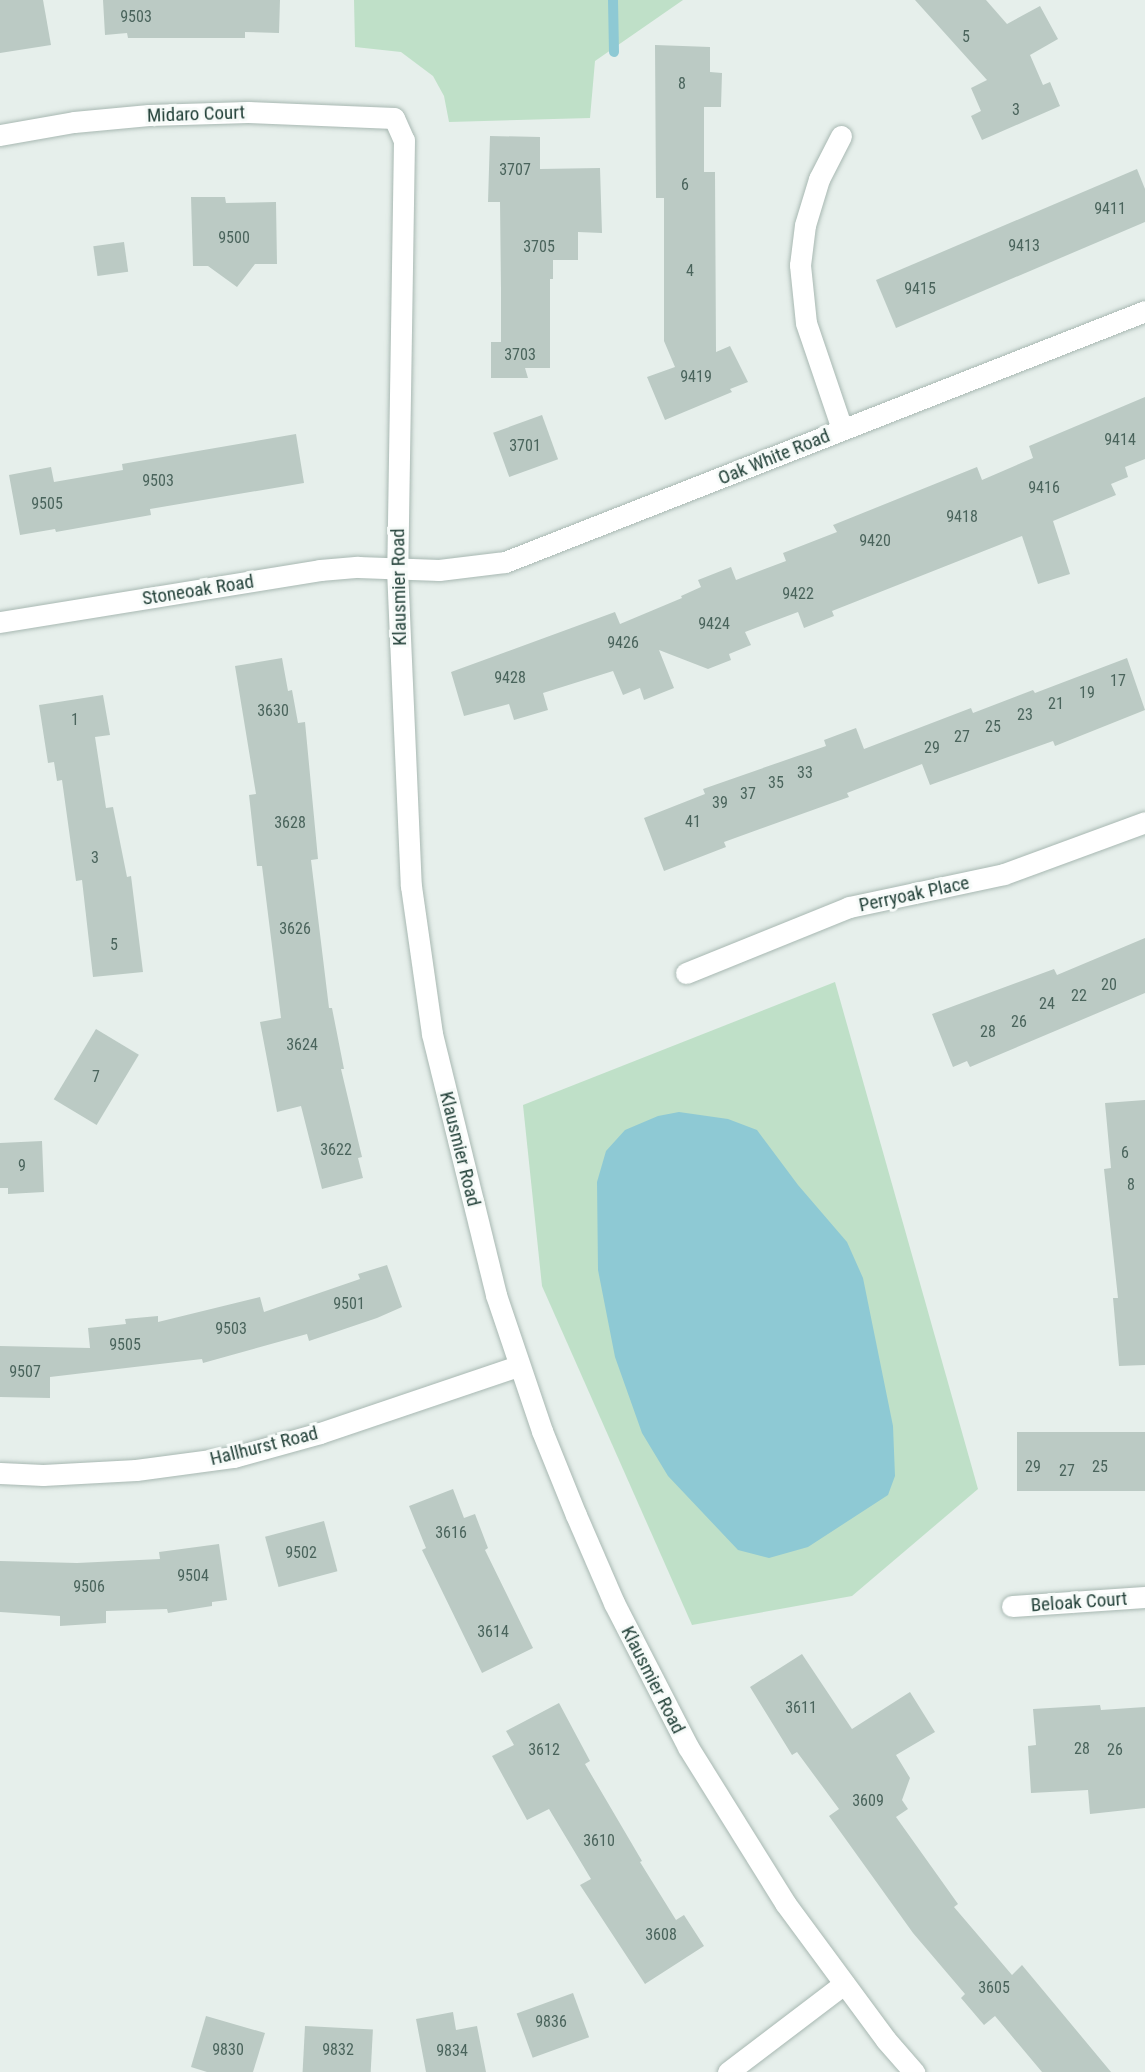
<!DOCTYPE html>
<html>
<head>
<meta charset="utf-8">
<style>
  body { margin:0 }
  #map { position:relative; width:1145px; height:2072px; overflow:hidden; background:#e6efeb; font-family:"Roboto Condensed",sans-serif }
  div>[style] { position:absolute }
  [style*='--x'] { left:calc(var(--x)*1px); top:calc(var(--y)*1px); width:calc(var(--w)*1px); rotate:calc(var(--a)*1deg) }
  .green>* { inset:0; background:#bfe0c8 }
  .water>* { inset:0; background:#8ec9d4 }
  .stream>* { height:10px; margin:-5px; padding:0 5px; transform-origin:5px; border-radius:5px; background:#8ec9d4 }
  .building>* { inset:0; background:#bbcac4; transform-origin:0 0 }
  .roads { filter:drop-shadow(0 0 2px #a8b8b2) drop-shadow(0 0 2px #a8b8b2) }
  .street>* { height:21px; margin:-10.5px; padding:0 10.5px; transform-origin:10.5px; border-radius:10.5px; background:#fff }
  span { translate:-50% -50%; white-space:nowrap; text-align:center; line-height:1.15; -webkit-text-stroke:6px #f7fbf9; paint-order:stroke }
  .number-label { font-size:16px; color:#4a645c }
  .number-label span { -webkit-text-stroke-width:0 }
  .street-label { font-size:19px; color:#24423a }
</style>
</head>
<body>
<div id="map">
  <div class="green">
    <div style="clip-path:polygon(354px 0,683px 0,595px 61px,590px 118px,449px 122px,444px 96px,433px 76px,401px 52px,355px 47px)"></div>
    <div style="clip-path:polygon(835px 982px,978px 1489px,852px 1596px,692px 1625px,542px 1286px,523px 1105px)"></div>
  </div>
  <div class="water">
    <div style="clip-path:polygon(679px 1112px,728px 1119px,757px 1130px,798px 1185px,847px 1242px,863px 1278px,893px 1426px,895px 1476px,888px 1495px,808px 1547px,769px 1558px,738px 1550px,668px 1476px,642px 1433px,615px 1357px,598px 1270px,597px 1182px,606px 1151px,625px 1130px,658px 1116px)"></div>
  </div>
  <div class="stream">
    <div style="--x:613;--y:0;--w:52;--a:88.9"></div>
  </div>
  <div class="building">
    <div style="clip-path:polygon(0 0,43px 0,51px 45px,0 53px)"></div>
    <div style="clip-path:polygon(103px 0,280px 0,279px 33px,245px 32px,245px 38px,128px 38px,127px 33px,105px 35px)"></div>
    <div style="clip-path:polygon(915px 0,986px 0,1007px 24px,1040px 6px,1058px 39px,1030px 55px,1043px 85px,1050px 82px,1060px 106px,982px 140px,971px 116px,981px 111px,971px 88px,987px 80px)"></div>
    <div style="clip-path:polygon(655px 45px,710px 47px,710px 72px,722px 73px,721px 107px,704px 107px,704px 172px,715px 172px,716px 352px,730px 346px,748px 382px,730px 389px,732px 392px,665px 420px,647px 377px,675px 367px,664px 341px,664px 198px,656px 198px)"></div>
    <div style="clip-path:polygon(490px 136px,540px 137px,540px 169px,600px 168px,602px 233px,578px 232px,578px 260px,553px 260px,553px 279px,550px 279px,550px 368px,525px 368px,528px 378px,491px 378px,491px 342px,501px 342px,501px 290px,500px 202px,488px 202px)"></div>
    <div style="clip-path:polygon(1137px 169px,1145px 189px,1145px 222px,896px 328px,876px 280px)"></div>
    <div style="clip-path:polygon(191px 197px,225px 197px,226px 203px,276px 202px,277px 264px,255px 264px,237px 287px,208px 266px,193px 266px)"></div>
    <div style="left:124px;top:242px;width:30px;height:31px;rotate:82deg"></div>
    <div style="clip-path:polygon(1145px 397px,1145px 459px,1125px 467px,1128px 477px,1111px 484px,1116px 495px,1053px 521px,1070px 574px,1038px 584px,1022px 536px,832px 611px,834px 616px,804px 628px,798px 612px,745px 632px,751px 645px,729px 654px,731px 660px,708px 669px,659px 650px,674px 688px,644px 700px,640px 688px,623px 695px,613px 671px,543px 693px,548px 710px,514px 720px,509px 704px,464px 716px,451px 672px,615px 612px,620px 624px,682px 598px,681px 596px,701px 587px,698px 580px,731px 567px,736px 580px,786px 561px,783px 553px,837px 532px,833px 525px,977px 467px,982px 480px,1033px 458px,1029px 446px)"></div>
    <div style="left:542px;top:415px;width:47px;height:52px;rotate:70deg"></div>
    <div style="clip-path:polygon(296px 434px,304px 483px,150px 509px,151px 515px,56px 532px,55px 529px,20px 535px,9px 475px,51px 467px,54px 482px,123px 470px,122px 464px)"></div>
    <div style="clip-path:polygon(282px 658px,288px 691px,292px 690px,298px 723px,305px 722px,318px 859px,311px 860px,329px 1008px,332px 1008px,344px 1069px,341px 1069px,362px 1157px,358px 1158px,363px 1178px,322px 1189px,301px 1106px,277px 1112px,260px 1022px,281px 1018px,262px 866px,257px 866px,249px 795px,256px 794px,235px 666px)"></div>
    <div style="clip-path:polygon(1127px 658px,1145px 710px,1055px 746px,1053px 741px,930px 785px,922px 764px,847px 793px,849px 797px,724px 842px,726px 847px,664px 871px,644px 818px,705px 794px,703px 789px,826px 746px,824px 740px,856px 728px,864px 749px,971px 708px,973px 713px,1033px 690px,1035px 693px)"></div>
    <div style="clip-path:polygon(103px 695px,110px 735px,95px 737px,106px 808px,113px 807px,127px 877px,131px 876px,143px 972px,93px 977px,82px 880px,76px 881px,62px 780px,57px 781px,54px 762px,48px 763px,39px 705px)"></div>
    <div style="clip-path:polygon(1145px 938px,1145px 993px,970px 1067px,967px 1061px,953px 1067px,932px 1014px,1054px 969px,1057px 975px)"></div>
    <div style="left:96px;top:1029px;width:50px;height:82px;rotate:31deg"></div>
    <div style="clip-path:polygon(1145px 1100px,1145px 1365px,1119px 1366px,1113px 1298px,1118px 1298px,1104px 1169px,1111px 1168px,1105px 1103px)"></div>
    <div style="clip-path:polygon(42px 1141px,44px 1192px,8px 1194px,8px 1188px,0 1188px,0 1143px)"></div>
    <div style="clip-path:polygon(387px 1265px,402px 1307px,377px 1318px,309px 1341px,307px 1334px,203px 1363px,202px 1359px,50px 1377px,50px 1398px,0 1397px,0 1346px,90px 1348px,88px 1328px,126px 1324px,125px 1319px,158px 1316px,158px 1322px,260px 1297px,264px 1312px,360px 1279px,358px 1274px)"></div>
    <div style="left:1145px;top:1432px;width:59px;height:128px;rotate:90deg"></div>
    <div style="clip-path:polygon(453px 1489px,464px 1518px,475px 1514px,488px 1548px,485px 1550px,533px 1648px,482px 1673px,422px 1550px,426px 1548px,409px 1506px)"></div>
    <div style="left:324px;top:1521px;width:52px;height:61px;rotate:75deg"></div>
    <div style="clip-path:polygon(219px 1544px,227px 1600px,212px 1602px,212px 1606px,168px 1613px,167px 1609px,106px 1611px,106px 1623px,60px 1626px,60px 1616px,0 1612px,0 1561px,77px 1563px,160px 1559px,159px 1552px)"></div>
    <div style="clip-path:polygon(802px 1654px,852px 1729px,910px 1692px,935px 1732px,896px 1755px,910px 1778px,902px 1800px,908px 1809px,896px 1817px,958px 1904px,954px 1907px,1012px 1975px,1022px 1965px,1111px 2072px,1042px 2072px,995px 2016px,984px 2025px,961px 1998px,965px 1994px,913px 1933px,829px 1816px,839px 1809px,797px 1752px,792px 1755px,750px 1687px)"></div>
    <div style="clip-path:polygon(559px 1703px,590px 1761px,585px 1764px,642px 1861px,640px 1862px,676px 1920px,684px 1915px,704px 1946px,645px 1984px,580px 1885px,591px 1879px,549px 1809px,527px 1820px,492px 1756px,514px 1745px,506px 1731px)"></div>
    <div style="clip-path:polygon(1100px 1705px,1101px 1710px,1145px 1707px,1145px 1808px,1090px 1814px,1088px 1790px,1031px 1793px,1028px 1746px,1036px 1745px,1033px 1709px)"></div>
    <div style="left:573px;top:1993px;width:47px;height:60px;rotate:70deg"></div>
    <div style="clip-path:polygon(453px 2012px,456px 2030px,477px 2026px,486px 2072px,426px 2072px,416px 2019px)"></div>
    <div style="clip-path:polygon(206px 2016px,265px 2033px,253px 2072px,207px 2072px,191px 2067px)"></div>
    <div style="left:305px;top:2026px;width:68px;height:46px;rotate:3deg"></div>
  </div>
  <div class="roads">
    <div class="street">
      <div style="--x:0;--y:135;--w:75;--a:-10"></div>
      <div style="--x:74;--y:122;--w:75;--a:-5.3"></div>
      <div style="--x:149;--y:115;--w:99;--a:-1.7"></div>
      <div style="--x:248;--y:112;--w:146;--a:2.4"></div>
      <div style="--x:394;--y:118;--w:24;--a:66"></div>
      <div style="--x:404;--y:140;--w:429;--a:90.9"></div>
      <div style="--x:397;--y:569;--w:317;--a:87.5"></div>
      <div style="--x:411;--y:886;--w:149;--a:81.9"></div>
      <div style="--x:432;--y:1034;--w:269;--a:76.2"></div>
      <div style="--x:496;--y:1295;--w:144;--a:71.3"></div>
      <div style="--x:542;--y:1431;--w:91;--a:68"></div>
      <div style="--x:576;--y:1515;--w:96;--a:66.6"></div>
      <div style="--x:614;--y:1603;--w:162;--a:62.8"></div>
      <div style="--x:688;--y:1747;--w:184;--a:58.1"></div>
      <div style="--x:785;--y:1903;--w:170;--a:53.6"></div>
      <div style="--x:886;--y:2040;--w:43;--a:48.8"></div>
      <div style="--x:841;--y:136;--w:48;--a:117.1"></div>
      <div style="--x:819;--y:179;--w:48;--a:106.9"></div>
      <div style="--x:805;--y:225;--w:40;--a:97.1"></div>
      <div style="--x:800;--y:265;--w:58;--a:84.1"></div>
      <div style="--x:806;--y:323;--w:112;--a:71.2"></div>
      <div style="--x:0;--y:622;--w:324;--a:-9.2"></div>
      <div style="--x:320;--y:570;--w:38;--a:-5"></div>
      <div style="--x:358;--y:567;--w:81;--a:2.1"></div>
      <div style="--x:439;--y:570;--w:66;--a:-6.9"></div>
      <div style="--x:505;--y:562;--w:687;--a:-21.41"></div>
      <div style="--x:686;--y:973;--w:176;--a:-22"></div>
      <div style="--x:849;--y:907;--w:158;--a:-12"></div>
      <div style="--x:1004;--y:874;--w:150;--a:-20.2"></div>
      <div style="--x:0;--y:1473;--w:43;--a:2.7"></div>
      <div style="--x:43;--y:1475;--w:93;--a:-3.1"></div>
      <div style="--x:136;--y:1470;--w:99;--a:-7.6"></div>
      <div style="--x:234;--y:1457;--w:89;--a:-15.6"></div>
      <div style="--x:320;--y:1433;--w:209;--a:-18.7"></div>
      <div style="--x:1012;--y:1606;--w:133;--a:-3.9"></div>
      <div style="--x:728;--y:2072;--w:146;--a:-37.2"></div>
    </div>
  </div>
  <div class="number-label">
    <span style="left:136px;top:17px">9503</span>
    <span style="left:966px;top:37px">5</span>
    <span style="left:682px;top:84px">8</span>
    <span style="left:1016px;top:110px">3</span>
    <span style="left:515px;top:170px">3707</span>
    <span style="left:685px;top:185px">6</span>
    <span style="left:1110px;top:209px">9411</span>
    <span style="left:234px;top:238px">9500</span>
    <span style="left:1024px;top:246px">9413</span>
    <span style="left:539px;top:247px">3705</span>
    <span style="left:690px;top:271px">4</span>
    <span style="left:920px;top:289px">9415</span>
    <span style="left:520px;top:355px">3703</span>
    <span style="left:696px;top:377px">9419</span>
    <span style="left:1120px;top:440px">9414</span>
    <span style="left:525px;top:446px">3701</span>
    <span style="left:158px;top:481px">9503</span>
    <span style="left:1044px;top:488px">9416</span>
    <span style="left:47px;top:504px">9505</span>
    <span style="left:962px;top:517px">9418</span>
    <span style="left:875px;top:541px">9420</span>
    <span style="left:798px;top:594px">9422</span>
    <span style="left:714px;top:624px">9424</span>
    <span style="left:623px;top:643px">9426</span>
    <span style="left:510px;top:678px">9428</span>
    <span style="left:1118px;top:681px">17</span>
    <span style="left:1087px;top:693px">19</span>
    <span style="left:1056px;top:704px">21</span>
    <span style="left:273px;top:711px">3630</span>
    <span style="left:1025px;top:715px">23</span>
    <span style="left:75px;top:720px">1</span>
    <span style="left:993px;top:727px">25</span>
    <span style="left:962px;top:737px">27</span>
    <span style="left:932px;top:748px">29</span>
    <span style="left:805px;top:773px">33</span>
    <span style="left:776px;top:783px">35</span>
    <span style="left:748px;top:794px">37</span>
    <span style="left:720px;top:803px">39</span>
    <span style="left:693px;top:822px">41</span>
    <span style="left:290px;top:823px">3628</span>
    <span style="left:95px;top:858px">3</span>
    <span style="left:295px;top:929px">3626</span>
    <span style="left:114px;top:945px">5</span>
    <span style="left:1109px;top:985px">20</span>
    <span style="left:1079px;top:996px">22</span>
    <span style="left:1047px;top:1004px">24</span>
    <span style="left:1019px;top:1022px">26</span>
    <span style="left:988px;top:1032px">28</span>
    <span style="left:302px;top:1045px">3624</span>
    <span style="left:96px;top:1077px">7</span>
    <span style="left:336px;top:1150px">3622</span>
    <span style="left:1125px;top:1153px">6</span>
    <span style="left:22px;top:1166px">9</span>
    <span style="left:1131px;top:1185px">8</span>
    <span style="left:349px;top:1304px">9501</span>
    <span style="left:231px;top:1329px">9503</span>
    <span style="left:125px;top:1345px">9505</span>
    <span style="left:25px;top:1372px">9507</span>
    <span style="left:1033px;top:1467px">29</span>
    <span style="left:1100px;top:1467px">25</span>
    <span style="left:1067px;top:1471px">27</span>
    <span style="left:451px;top:1533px">3616</span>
    <span style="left:301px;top:1553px">9502</span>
    <span style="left:193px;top:1576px">9504</span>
    <span style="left:89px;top:1587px">9506</span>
    <span style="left:493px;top:1632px">3614</span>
    <span style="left:801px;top:1708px">3611</span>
    <span style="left:1082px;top:1749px">28</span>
    <span style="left:544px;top:1750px">3612</span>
    <span style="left:1115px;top:1750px">26</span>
    <span style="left:868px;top:1801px">3609</span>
    <span style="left:599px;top:1841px">3610</span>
    <span style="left:661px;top:1935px">3608</span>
    <span style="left:994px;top:1988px">3605</span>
    <span style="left:551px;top:2022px">9836</span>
    <span style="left:228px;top:2050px">9830</span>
    <span style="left:338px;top:2050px">9832</span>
    <span style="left:452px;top:2051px">9834</span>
  </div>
  <div class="street-label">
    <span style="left:196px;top:114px;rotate:-2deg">Midaro Court</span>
    <span style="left:774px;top:457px;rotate:-22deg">Oak White Road</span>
    <span style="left:399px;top:587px;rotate:-91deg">Klausmier Road</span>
    <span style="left:198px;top:590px;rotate:-9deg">Stoneoak Road</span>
    <span style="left:914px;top:894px;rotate:-12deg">Perryoak Place</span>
    <span style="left:460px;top:1149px;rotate:76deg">Klausmier Road</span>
    <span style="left:264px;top:1446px;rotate:-14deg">Hallhurst Road</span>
    <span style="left:1079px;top:1602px;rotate:-4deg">Beloak Court</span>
    <span style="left:653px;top:1680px;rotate:63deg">Klausmier Road</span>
  </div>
</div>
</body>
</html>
